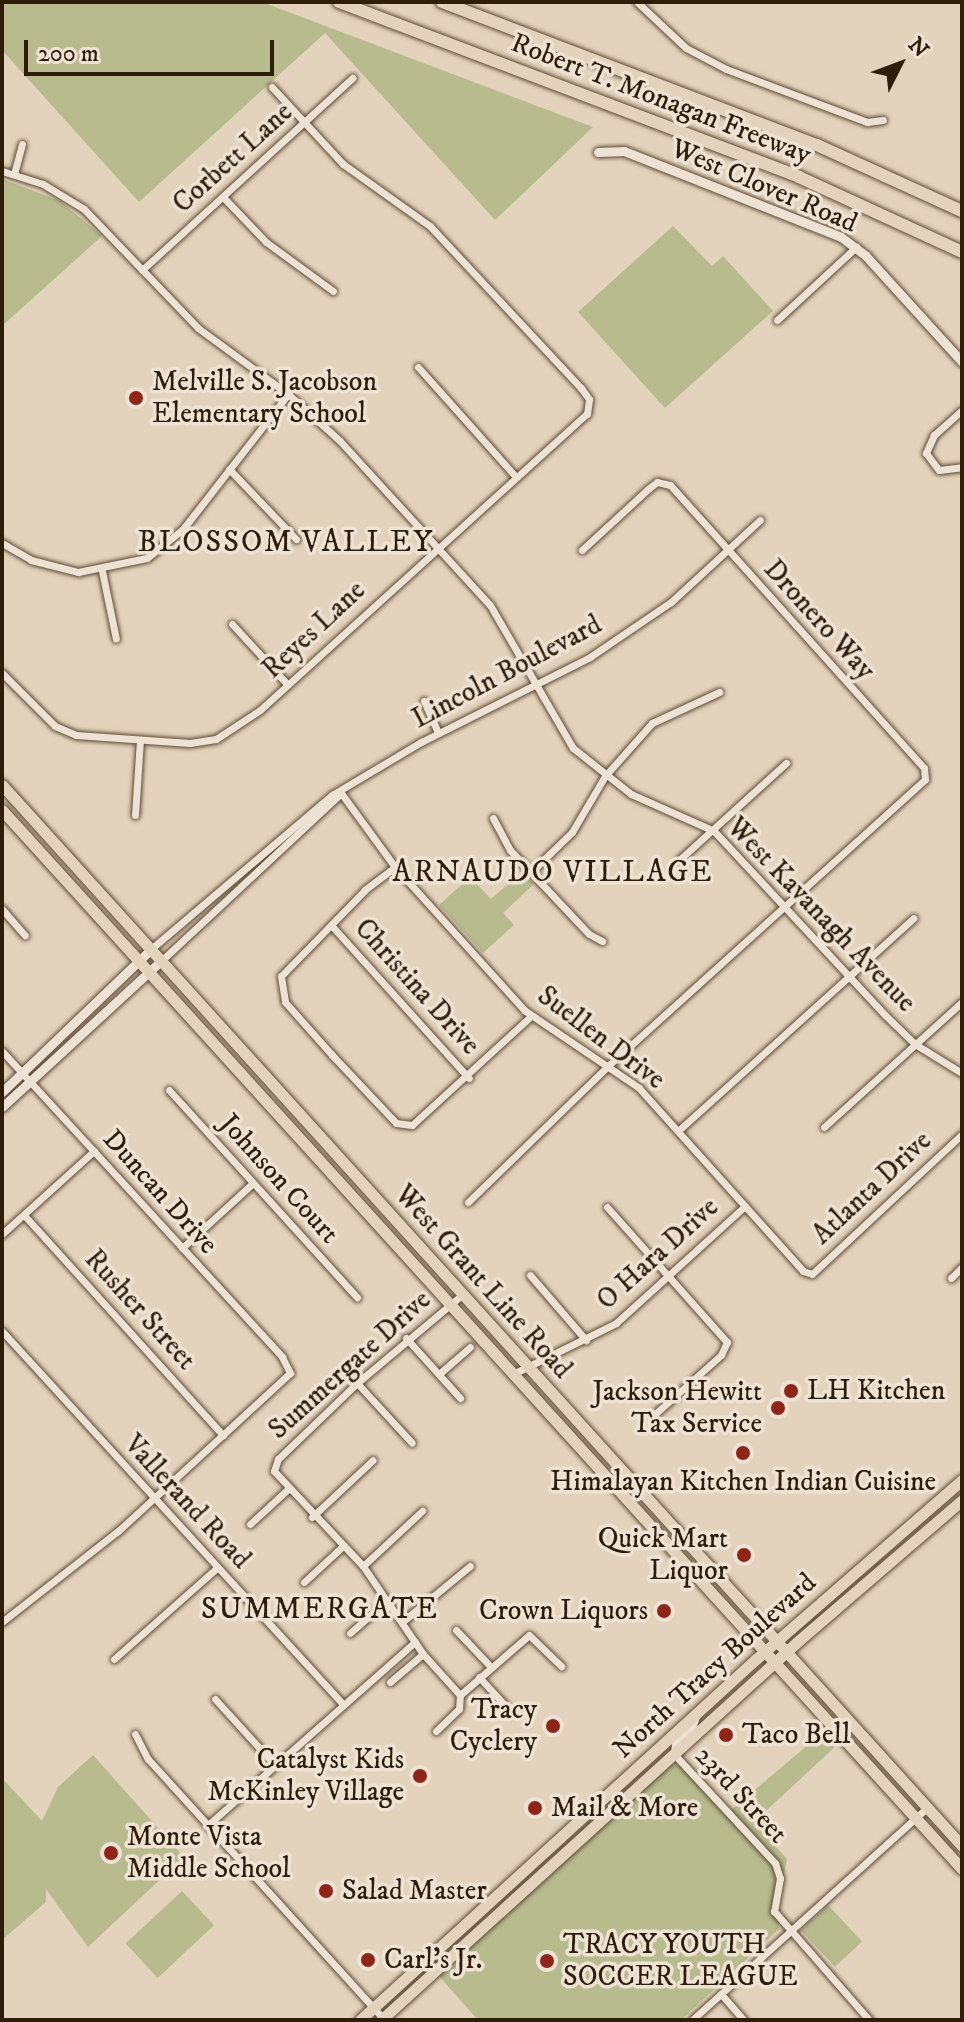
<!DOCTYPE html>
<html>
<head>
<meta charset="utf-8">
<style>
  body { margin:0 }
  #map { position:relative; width:964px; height:2022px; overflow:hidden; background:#e4d3bc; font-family:"IM FELL DW Pica",serif }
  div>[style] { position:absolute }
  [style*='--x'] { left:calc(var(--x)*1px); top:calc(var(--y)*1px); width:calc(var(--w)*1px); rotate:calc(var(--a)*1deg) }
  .green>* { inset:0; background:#b7bb8e; transform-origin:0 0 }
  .roads { filter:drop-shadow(0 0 2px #5c4a35) drop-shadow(0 0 2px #5c4a35) }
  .minor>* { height:7px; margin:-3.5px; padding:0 3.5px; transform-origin:3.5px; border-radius:3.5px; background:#ede2d3 }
  .tertiary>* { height:9px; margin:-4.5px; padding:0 4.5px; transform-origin:4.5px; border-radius:4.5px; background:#ede2d3 }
  .primary>* { height:11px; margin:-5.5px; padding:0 5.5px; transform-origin:5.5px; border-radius:5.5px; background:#e4d3bc }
  .motorway>* { height:12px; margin:-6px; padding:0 6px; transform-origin:6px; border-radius:6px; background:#e4d3bc }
  .dots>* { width:22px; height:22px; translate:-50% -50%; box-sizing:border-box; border:4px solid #ede2d3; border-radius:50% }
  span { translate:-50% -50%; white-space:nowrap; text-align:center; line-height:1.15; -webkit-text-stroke:7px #ede2d3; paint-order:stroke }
  .street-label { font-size:28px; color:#2e1d08 }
  .poi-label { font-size:28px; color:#2e1d08 }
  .left { translate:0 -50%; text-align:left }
  .right { translate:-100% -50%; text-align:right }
  .neighbourhood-label { font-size:30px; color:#2e1d08; letter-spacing:2px }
  .frame { position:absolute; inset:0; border:4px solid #2e1d08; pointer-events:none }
  .north { position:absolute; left:860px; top:24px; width:80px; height:80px; -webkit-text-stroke:6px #ede2d3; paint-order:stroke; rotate:48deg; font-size:22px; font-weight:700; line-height:32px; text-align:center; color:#2e1d08 }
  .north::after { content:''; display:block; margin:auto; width:28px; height:36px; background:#2e1d08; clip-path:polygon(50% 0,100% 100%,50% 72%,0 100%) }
  .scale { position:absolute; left:24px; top:40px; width:250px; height:36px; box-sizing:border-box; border:4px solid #2e1d08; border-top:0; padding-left:10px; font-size:24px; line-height:28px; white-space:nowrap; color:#2e1d08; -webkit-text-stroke:6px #ede2d3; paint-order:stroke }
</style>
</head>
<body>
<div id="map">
  <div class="green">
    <div style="clip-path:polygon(2px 2px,262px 2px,593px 127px,495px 220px,325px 33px,139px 202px,2px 50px)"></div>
    <div style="clip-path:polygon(2px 179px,60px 201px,102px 236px,2px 326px)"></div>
    <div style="clip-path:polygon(673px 226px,712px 266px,723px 256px,773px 311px,665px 408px,578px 312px)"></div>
    <div style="clip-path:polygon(522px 872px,534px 884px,503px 913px,514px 925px,483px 953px,439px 905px,470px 877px,491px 899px)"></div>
    <div style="clip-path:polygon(823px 1732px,836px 1746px,754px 1822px,787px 1859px,778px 1902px,779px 1929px,681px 2020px,478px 2020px,438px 1975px,670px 1764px,678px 1766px,685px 1760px,730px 1811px)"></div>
    <div style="clip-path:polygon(93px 1755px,184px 1857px,88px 1947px,46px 1889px,46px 1902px,2px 1940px,2px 1778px,42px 1821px,58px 1787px)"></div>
    <div style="left:182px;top:1891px;width:47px;height:77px;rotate:47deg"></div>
    <div style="left:828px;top:1905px;width:50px;height:37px;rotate:47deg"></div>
  </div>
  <div class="roads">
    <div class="minor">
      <div style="--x:637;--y:2;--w:67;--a:43.2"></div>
      <div style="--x:686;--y:48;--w:45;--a:27.7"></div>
      <div style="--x:726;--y:69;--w:151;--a:20.6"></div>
      <div style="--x:867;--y:122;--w:16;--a:-7"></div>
      <div style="--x:2;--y:171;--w:43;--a:17.6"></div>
      <div style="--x:43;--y:184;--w:48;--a:31.4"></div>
      <div style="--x:84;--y:209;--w:165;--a:46.2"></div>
      <div style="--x:198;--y:328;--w:112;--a:36.3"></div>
      <div style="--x:288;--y:394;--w:70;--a:42.1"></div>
      <div style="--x:340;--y:441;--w:222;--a:47.6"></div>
      <div style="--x:490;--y:605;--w:165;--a:59.9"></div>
      <div style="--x:573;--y:748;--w:74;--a:38.4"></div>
      <div style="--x:631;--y:794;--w:91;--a:24"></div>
      <div style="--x:714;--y:831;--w:251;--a:47.1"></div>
      <div style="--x:885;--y:1015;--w:42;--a:44"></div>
      <div style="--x:915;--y:1044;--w:55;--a:31.7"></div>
      <div style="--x:14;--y:174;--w:31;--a:-75"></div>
      <div style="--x:224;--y:198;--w:61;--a:46.3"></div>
      <div style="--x:266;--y:242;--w:83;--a:36.2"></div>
      <div style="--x:142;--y:270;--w:285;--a:-42.4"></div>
      <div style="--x:777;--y:320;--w:108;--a:-42.7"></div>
      <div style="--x:418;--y:367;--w:146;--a:48.3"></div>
      <div style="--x:962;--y:410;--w:38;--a:138"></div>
      <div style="--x:934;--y:435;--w:20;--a:114"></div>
      <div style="--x:926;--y:453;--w:21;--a:53"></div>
      <div style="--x:939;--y:470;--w:23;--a:-7"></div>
      <div style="--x:229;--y:469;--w:97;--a:46.3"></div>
      <div style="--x:2;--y:543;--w:34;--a:30"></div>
      <div style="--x:31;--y:560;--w:49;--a:14.3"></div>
      <div style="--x:78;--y:572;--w:70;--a:-11.5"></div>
      <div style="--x:147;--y:558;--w:46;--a:-38.9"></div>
      <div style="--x:183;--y:529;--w:171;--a:-52.1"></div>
      <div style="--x:102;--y:571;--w:69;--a:78.4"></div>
      <div style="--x:232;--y:624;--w:81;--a:47.5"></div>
      <div style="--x:2;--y:673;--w:75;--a:45"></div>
      <div style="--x:55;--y:726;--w:23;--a:23"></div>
      <div style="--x:76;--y:735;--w:114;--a:4"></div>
      <div style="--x:190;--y:743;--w:26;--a:-9"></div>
      <div style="--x:216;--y:739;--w:53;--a:-33.4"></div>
      <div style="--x:260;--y:710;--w:441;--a:-42.2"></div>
      <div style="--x:587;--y:414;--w:15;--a:-82"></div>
      <div style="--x:589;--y:399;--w:14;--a:-126"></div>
      <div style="--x:581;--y:388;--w:221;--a:-133"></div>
      <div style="--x:430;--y:226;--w:107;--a:-144.5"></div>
      <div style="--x:343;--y:164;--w:105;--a:-132.7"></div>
      <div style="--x:424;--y:701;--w:35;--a:66"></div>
      <div style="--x:341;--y:793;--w:92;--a:53.9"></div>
      <div style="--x:395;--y:867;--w:193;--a:47.9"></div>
      <div style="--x:524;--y:1010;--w:139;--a:34.1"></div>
      <div style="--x:639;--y:1088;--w:246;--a:48.1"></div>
      <div style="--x:803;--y:1271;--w:9;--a:18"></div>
      <div style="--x:812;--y:1274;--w:205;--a:-43"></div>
      <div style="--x:135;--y:815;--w:75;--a:-86.2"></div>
      <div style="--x:493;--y:818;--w:36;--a:62"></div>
      <div style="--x:510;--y:850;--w:115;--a:46.8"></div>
      <div style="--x:589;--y:934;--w:15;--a:28"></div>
      <div style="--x:678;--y:861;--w:146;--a:-42.2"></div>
      <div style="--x:395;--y:867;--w:38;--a:143"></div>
      <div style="--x:365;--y:890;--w:120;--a:134.3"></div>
      <div style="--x:281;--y:976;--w:26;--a:81"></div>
      <div style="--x:285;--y:1002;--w:71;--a:48.4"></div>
      <div style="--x:332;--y:1055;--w:93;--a:46.7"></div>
      <div style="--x:396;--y:1123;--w:16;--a:7"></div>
      <div style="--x:412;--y:1125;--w:161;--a:-42.5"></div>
      <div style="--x:532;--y:871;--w:56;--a:-44.3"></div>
      <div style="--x:572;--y:832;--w:65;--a:-59.5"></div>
      <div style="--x:605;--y:776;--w:71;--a:-48.4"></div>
      <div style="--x:652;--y:723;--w:74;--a:-24.8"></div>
      <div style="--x:2;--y:909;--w:35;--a:49"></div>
      <div style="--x:331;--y:925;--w:206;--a:48"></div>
      <div style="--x:151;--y:949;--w:238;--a:-40.4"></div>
      <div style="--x:332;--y:795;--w:104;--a:-30.8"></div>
      <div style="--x:421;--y:742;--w:189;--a:-26.7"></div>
      <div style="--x:590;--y:657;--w:98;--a:-34.2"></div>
      <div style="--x:671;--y:602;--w:121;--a:-42.7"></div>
      <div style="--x:161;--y:961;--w:246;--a:-43"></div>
      <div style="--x:2;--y:1051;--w:415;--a:47.5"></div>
      <div style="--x:282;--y:1357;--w:18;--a:63"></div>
      <div style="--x:290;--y:1373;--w:234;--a:137.4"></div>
      <div style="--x:118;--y:1531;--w:147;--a:141.9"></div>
      <div style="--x:169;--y:1090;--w:280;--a:47.8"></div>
      <div style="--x:824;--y:1127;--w:186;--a:-42.2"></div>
      <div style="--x:679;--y:1130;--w:316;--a:-42.1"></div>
      <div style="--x:468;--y:1202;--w:197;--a:-44.2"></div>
      <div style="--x:609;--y:1065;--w:426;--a:-42.1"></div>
      <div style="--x:925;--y:779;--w:11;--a:-95"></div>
      <div style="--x:924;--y:768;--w:380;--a:-131.9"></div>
      <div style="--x:670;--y:485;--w:13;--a:-167"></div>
      <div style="--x:657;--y:482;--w:11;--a:142"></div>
      <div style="--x:648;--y:489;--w:90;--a:137.3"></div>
      <div style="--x:607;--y:1207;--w:181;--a:48.4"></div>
      <div style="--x:727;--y:1342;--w:14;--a:115"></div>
      <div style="--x:721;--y:1355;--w:90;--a:138.2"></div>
      <div style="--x:24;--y:1215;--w:297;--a:47.9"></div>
      <div style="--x:2;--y:1234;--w:124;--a:-42.1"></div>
      <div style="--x:182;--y:1248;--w:96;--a:-42.5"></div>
      <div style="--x:530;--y:1275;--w:86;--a:49.3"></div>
      <div style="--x:951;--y:1278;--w:16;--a:-45"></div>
      <div style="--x:2;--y:1331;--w:503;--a:47.58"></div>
      <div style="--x:406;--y:1338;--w:81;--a:48"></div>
      <div style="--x:439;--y:1374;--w:41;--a:-41.1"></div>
      <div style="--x:513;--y:1374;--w:115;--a:-26.3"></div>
      <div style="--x:616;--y:1323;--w:174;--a:-42.2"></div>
      <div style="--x:357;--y:1383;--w:81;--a:47.5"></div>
      <div style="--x:312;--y:1517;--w:83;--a:-43.1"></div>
      <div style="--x:250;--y:1524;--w:50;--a:-42.6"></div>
      <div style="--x:363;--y:1566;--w:81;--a:-43"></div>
      <div style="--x:304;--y:1582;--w:54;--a:-42.8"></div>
      <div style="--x:402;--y:1622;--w:88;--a:-39.5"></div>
      <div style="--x:456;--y:1630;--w:51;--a:46.6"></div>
      <div style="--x:350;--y:1633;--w:47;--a:-41.5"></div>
      <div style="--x:114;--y:1659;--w:137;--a:-41.5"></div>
      <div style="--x:479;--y:1677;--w:49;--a:47.5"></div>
      <div style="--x:390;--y:1682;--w:43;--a:-40.3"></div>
      <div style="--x:460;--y:1695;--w:55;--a:-132.1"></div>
      <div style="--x:423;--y:1654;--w:107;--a:-124.3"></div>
      <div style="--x:363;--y:1566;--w:130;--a:-133.1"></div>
      <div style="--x:274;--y:1471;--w:13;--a:-72"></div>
      <div style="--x:278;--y:1459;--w:110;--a:-43.9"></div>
      <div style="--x:357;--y:1383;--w:137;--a:-40"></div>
      <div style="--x:460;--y:1695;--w:91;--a:-41"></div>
      <div style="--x:529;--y:1635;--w:45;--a:44.1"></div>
      <div style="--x:215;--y:1699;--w:88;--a:47.8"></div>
      <div style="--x:697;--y:1714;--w:12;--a:110"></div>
      <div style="--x:693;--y:1725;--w:25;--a:135"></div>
      <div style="--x:675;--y:1743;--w:11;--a:95"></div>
      <div style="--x:674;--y:1754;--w:149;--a:47.2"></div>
      <div style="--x:775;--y:1863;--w:16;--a:72"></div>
      <div style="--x:780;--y:1878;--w:34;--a:100"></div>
      <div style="--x:774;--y:1911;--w:145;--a:48.9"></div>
      <div style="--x:436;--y:1731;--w:32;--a:-44"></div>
      <div style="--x:459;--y:1709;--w:14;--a:-86"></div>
      <div style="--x:135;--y:1734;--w:28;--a:63"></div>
      <div style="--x:148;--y:1759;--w:350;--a:47.8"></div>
      <div style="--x:209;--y:1824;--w:275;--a:-41.5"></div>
      <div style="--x:721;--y:1994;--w:35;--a:49"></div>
      <div style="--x:692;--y:2020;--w:316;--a:-42.1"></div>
    </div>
    <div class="tertiary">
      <div style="--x:598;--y:152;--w:26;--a:-2"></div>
      <div style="--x:624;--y:151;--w:233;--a:21.6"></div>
      <div style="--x:841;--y:237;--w:31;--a:37"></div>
      <div style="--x:866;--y:256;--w:143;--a:47.8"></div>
      <div style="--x:2;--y:1092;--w:207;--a:-43.8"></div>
      <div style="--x:2;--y:1107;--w:216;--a:-42.6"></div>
    </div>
    <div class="primary">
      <div style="--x:2;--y:785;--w:1431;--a:47.86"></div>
      <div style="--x:2;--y:810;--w:1429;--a:47.81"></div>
      <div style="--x:360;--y:2020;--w:536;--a:-42.35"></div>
      <div style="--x:756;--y:1659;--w:273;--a:-41"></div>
      <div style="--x:381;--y:2020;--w:562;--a:-42.26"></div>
      <div style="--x:797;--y:1642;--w:218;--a:-40.7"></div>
    </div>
    <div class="motorway">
      <div style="--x:339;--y:2;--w:492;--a:20.8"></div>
      <div style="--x:799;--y:177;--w:179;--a:24.7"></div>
      <div style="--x:442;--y:2;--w:401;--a:20.9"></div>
      <div style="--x:817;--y:145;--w:159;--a:24.5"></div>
    </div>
  </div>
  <div class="dots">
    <div style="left:136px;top:398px;background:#8f2418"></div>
    <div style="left:791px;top:1391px;background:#8f2418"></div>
    <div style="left:778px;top:1408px;background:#8f2418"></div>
    <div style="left:743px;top:1453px;background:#8f2418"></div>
    <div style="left:744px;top:1555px;background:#8f2418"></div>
    <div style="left:664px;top:1611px;background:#8f2418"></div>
    <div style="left:553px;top:1726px;background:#8f2418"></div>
    <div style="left:726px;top:1735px;background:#8f2418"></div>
    <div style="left:420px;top:1776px;background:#8f2418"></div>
    <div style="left:535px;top:1808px;background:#8f2418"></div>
    <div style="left:111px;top:1853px;background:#8f2418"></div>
    <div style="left:326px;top:1891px;background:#8f2418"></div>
    <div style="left:368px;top:1960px;background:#8f2418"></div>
    <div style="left:547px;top:1961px;background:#8f2418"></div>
  </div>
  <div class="street-label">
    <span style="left:661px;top:99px;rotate:21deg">Robert T. Monagan Freeway</span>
    <span style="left:233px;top:158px;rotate:-42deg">Corbett Lane</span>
    <span style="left:764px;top:186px;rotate:23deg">West Clover Road</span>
    <span style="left:819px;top:620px;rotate:48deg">Dronero Way</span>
    <span style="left:314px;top:630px;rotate:-43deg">Reyes Lane</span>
    <span style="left:507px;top:672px;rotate:-28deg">Lincoln Boulevard</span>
    <span style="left:821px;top:915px;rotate:46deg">West Kavanagh Avenue</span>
    <span style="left:417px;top:987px;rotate:48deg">Christina Drive</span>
    <span style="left:601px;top:1038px;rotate:37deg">Suellen Drive</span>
    <span style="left:279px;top:1179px;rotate:48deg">Johnson Court</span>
    <span style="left:872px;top:1188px;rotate:-43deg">Atlanta Drive</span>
    <span style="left:160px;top:1192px;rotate:48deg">Duncan Drive</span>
    <span style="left:658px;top:1254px;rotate:-42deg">O Hara Drive</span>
    <span style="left:483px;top:1282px;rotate:48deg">West Grant Line Road</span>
    <span style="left:140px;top:1310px;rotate:48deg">Rusher Street</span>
    <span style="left:350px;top:1365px;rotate:-42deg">Summergate Drive</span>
    <span style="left:187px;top:1502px;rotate:47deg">Vallerand Road</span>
    <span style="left:715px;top:1666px;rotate:-42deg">North Tracy Boulevard</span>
    <span style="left:741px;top:1795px;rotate:47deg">23rd Street</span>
  </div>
  <div class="poi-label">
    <span class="left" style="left:152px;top:398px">Melville S. Jacobson<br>Elementary School</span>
    <span class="left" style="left:807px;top:1391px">LH Kitchen</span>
    <span class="right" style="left:762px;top:1408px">Jackson Hewitt<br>Tax Service</span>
    <span style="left:743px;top:1482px">Himalayan Kitchen Indian Cuisine</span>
    <span class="right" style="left:728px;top:1555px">Quick Mart<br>Liquor</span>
    <span class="right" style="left:648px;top:1611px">Crown Liquors</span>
    <span class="right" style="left:537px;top:1726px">Tracy<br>Cyclery</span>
    <span class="left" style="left:742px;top:1735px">Taco Bell</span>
    <span class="right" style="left:404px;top:1776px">Catalyst Kids<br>McKinley Village</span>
    <span class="left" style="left:551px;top:1808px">Mail &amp; More</span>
    <span class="left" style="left:127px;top:1853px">Monte Vista<br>Middle School</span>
    <span class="left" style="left:342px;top:1891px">Salad Master</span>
    <span class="left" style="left:563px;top:1961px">TRACY YOUTH<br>SOCCER LEAGUE</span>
    <span class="left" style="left:384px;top:1960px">Carl's Jr.</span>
  </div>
  <div class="neighbourhood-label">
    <span style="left:286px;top:543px">BLOSSOM VALLEY</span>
    <span style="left:553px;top:873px">ARNAUDO VILLAGE</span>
    <span style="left:320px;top:1610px">SUMMERGATE</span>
  </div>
  <div class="frame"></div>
  <div class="north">N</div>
  <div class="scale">200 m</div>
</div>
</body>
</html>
